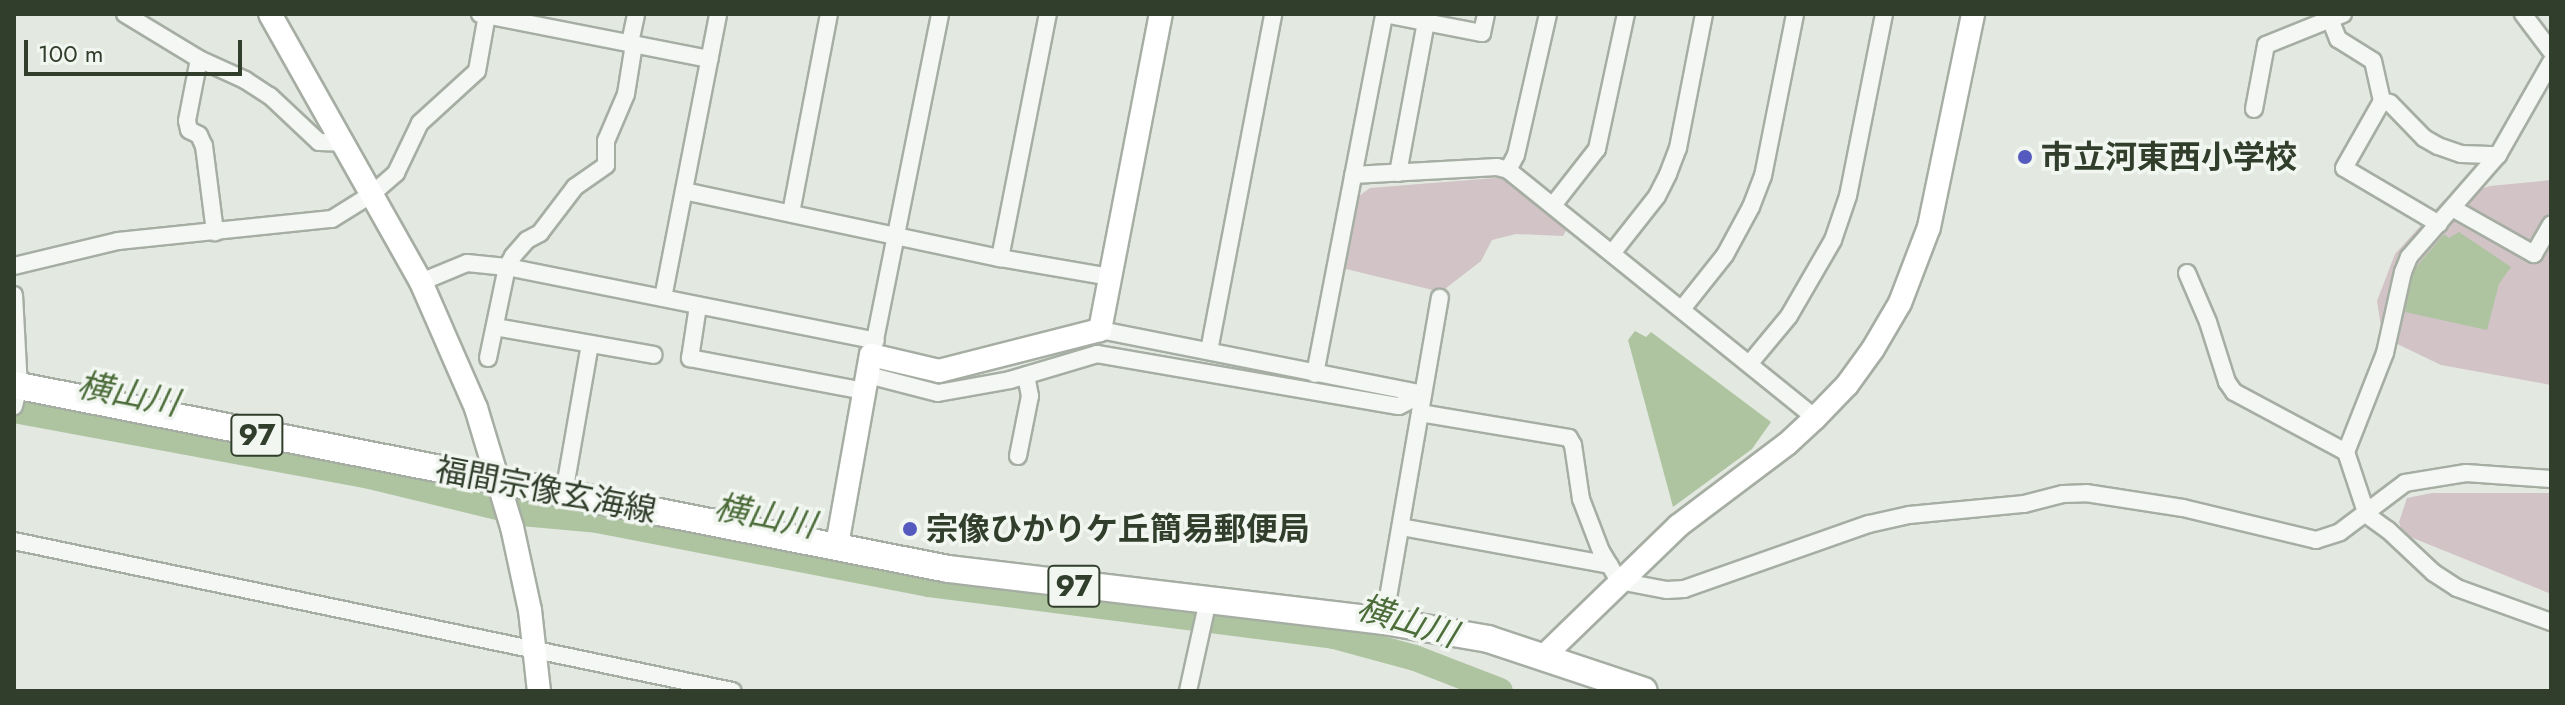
<!DOCTYPE html>
<meta charset="utf-8">
<style>
body{margin:0}
#map{position:relative;width:2565px;height:705px;overflow:hidden;background:#e3e8e1;font-family:Jost,"Noto Sans JP",sans-serif}
div>[style]{position:absolute}
[style*='--x']{left:calc(var(--x)*1px);top:calc(var(--y)*1px);width:calc(var(--w)*1px);rotate:calc(var(--a)*1deg)}
.green>*{inset:0;background:#d1c3c6}
.water>*{inset:0;background:#aec4a1}
.river>*{height:26px;margin:-13px;padding:0 13px;transform-origin:13px;border-radius:13px;background:#aec4a1}
.roads{filter:drop-shadow(2px 0 #a6aea3) drop-shadow(-2px 0 #a6aea3) drop-shadow(0 2px #a6aea3) drop-shadow(0 -2px #a6aea3)}
.street>*{height:16px;margin:-8px;padding:0 8px;transform-origin:8px;border-radius:8px;background:#f4f7f4}
.secondary>*{height:22px;margin:-11px;padding:0 11px;transform-origin:11px;border-radius:11px;background:#fff}
.primary>*{height:26px;margin:-13px;padding:0 13px;transform-origin:13px;border-radius:13px;background:#fff}
.dots>*{width:22px;height:22px;translate:-50% -50%;box-sizing:border-box;border:4px solid #f2f6f1;border-radius:50%}
span{translate:-50% -50%;white-space:nowrap;text-align:center;line-height:1.15;-webkit-text-stroke:7px #f2f6f1;paint-order:stroke}
.shield-label span{padding:2px 6px;background:#f2f6f1;border:2px solid;border-radius:6px;-webkit-text-stroke-width:0}
.shield-label{font-size:30px;color:#303e2b;font-weight:700}
.poi-label{font-size:32px;color:#303e2b;font-weight:700}
.left{translate:0 -50%;text-align:left}
.street-label{font-size:32px;color:#303e2b}
.water-label{font-size:34px;color:#4c6d3a;font-style:italic}
.frame{position:absolute;inset:0;border:16px solid #303e2b;pointer-events:none}
.scale{position:absolute;left:24px;top:40px;width:218px;height:36px;box-sizing:border-box;border:4px solid #303e2b;border-top:0;padding-left:10px;font-size:24px;line-height:28px;white-space:nowrap;color:#303e2b;-webkit-text-stroke:6px #f2f6f1;paint-order:stroke}
</style>
<div id="map">
<div class="green">
<div style="clip-path:polygon(1507px 177px,1569px 225px,1563px 236px,1516px 234px,1492px 240px,1481px 261px,1441px 292px,1342px 268px,1355px 199px,1370px 188px)"></div>
<div style="clip-path:polygon(2551px 180px,2551px 385px,2441px 365px,2389px 340px,2381px 327px,2377px 301px,2395px 254px,2444px 200px,2490px 186px)"></div>
<div style="clip-path:polygon(2432px 493px,2551px 493px,2551px 594px,2403px 534px,2399px 522px,2407px 498px)"></div>
</div>
<div class="water">
<div style="clip-path:polygon(2459px 232px,2511px 267px,2499px 284px,2487px 330px,2405px 312px,2413px 271px,2444px 234px,2449px 238px)"></div>
<div style="clip-path:polygon(1635px 331px,1646px 337px,1651px 332px,1771px 422px,1752px 449px,1673px 507px,1628px 340px)"></div>
</div>
<div class="river">
<div style="--x:14;--y:410;--w:358;--a:10.5"></div>
<div style="--x:366;--y:475;--w:161;--a:13.7"></div>
<div style="--x:522;--y:513;--w:75;--a:5.3"></div>
<div style="--x:597;--y:520;--w:338;--a:10.9"></div>
<div style="--x:929;--y:584;--w:408;--a:7.3"></div>
<div style="--x:1334;--y:636;--w:84;--a:15.2"></div>
<div style="--x:1415;--y:658;--w:91;--a:21.2"></div>
</div>
<div class="roads">
<div class="street">
<div style="--x:125;--y:14;--w:87;--a:31.3"></div>
<div style="--x:199;--y:59;--w:51;--a:24.5"></div>
<div style="--x:245;--y:80;--w:30;--a:33"></div>
<div style="--x:270;--y:96;--w:67;--a:43.2"></div>
<div style="--x:319;--y:142;--w:24;--a:2"></div>
<div style="--x:480;--y:14;--w:234;--a:11.1"></div>
<div style="--x:1384;--y:14;--w:100;--a:11"></div>
<div style="--x:1482;--y:33;--w:19;--a:-78"></div>
<div style="--x:2523;--y:14;--w:46;--a:52.9"></div>
<div style="--x:2330;--y:19;--w:22;--a:68"></div>
<div style="--x:2338;--y:39;--w:41;--a:32.2"></div>
<div style="--x:2373;--y:61;--w:41;--a:77.3"></div>
<div style="--x:630;--y:43;--w:30;--a:-78"></div>
<div style="--x:199;--y:59;--w:63;--a:101"></div>
<div style="--x:187;--y:121;--w:9;--a:77"></div>
<div style="--x:189;--y:130;--w:11;--a:27"></div>
<div style="--x:199;--y:135;--w:12;--a:66"></div>
<div style="--x:204;--y:146;--w:87;--a:82.7"></div>
<div style="--x:2254;--y:109;--w:65;--a:-79.4"></div>
<div style="--x:2266;--y:45;--w:83;--a:-21.9"></div>
<div style="--x:1508;--y:170;--w:17;--a:-62"></div>
<div style="--x:1516;--y:155;--w:145;--a:-77.2"></div>
<div style="--x:1398;--y:173;--w:154;--a:-79.5"></div>
<div style="--x:1353;--y:175;--w:144;--a:-3.2"></div>
<div style="--x:1497;--y:167;--w:11;--a:15"></div>
<div style="--x:1508;--y:170;--w:395;--a:38.9"></div>
<div style="--x:684;--y:191;--w:323;--a:12"></div>
<div style="--x:1000;--y:258;--w:112;--a:9.8"></div>
<div style="--x:1554;--y:204;--w:70;--a:-52"></div>
<div style="--x:1597;--y:149;--w:138;--a:-77.9"></div>
<div style="--x:2454;--y:209;--w:92;--a:29.4"></div>
<div style="--x:2534;--y:254;--w:34;--a:-60"></div>
<div style="--x:791;--y:213;--w:203;--a:-79.2"></div>
<div style="--x:2439;--y:224;--w:110;--a:-149.5"></div>
<div style="--x:2344;--y:168;--w:77;--a:-60.4"></div>
<div style="--x:2382;--y:101;--w:8;--a:14"></div>
<div style="--x:2390;--y:103;--w:49;--a:45.8"></div>
<div style="--x:2424;--y:138;--w:16;--a:30"></div>
<div style="--x:2438;--y:146;--w:24;--a:19"></div>
<div style="--x:2461;--y:154;--w:37;--a:2"></div>
<div style="--x:1613;--y:252;--w:71;--a:-51.8"></div>
<div style="--x:1657;--y:196;--w:25;--a:-63"></div>
<div style="--x:1668;--y:174;--w:28;--a:-69"></div>
<div style="--x:1678;--y:148;--w:136;--a:-79"></div>
<div style="--x:1000;--y:258;--w:249;--a:-78.9"></div>
<div style="--x:14;--y:266;--w:107;--a:-13.5"></div>
<div style="--x:118;--y:241;--w:215;--a:-5.9"></div>
<div style="--x:332;--y:219;--w:47;--a:-32"></div>
<div style="--x:372;--y:194;--w:32;--a:-41"></div>
<div style="--x:396;--y:173;--w:55;--a:-64.4"></div>
<div style="--x:420;--y:123;--w:77;--a:-42.4"></div>
<div style="--x:477;--y:71;--w:57;--a:-79.9"></div>
<div style="--x:2187;--y:273;--w:53;--a:66.8"></div>
<div style="--x:2208;--y:322;--w:63;--a:72.4"></div>
<div style="--x:2227;--y:382;--w:12;--a:55"></div>
<div style="--x:2234;--y:392;--w:127;--a:28.2"></div>
<div style="--x:2346;--y:452;--w:66;--a:71.6"></div>
<div style="--x:2367;--y:515;--w:26;--a:36"></div>
<div style="--x:2388;--y:530;--w:63;--a:43.1"></div>
<div style="--x:2434;--y:573;--w:27;--a:33"></div>
<div style="--x:2457;--y:588;--w:100;--a:19.9"></div>
<div style="--x:421;--y:282;--w:50;--a:-22.4"></div>
<div style="--x:467;--y:263;--w:40;--a:5.7"></div>
<div style="--x:507;--y:267;--w:376;--a:11.3"></div>
<div style="--x:14;--y:295;--w:91;--a:86.9"></div>
<div style="--x:19;--y:386;--w:21;--a:104"></div>
<div style="--x:663;--y:298;--w:289;--a:-79"></div>
<div style="--x:698;--y:306;--w:53;--a:98.7"></div>
<div style="--x:690;--y:358;--w:178;--a:10.7"></div>
<div style="--x:1682;--y:309;--w:69;--a:-51.5"></div>
<div style="--x:1725;--y:255;--w:55;--a:-61.6"></div>
<div style="--x:1751;--y:207;--w:33;--a:-69"></div>
<div style="--x:1763;--y:176;--w:165;--a:-78.8"></div>
<div style="--x:495;--y:327;--w:161;--a:10"></div>
<div style="--x:1100;--y:330;--w:329;--a:11.2"></div>
<div style="--x:873;--y:350;--w:343;--a:-78.7"></div>
<div style="--x:1209;--y:351;--w:343;--a:-79.2"></div>
<div style="--x:488;--y:358;--w:93;--a:-78.2"></div>
<div style="--x:507;--y:267;--w:13;--a:-61"></div>
<div style="--x:513;--y:256;--w:21;--a:-49"></div>
<div style="--x:527;--y:240;--w:15;--a:-28"></div>
<div style="--x:540;--y:233;--w:58;--a:-52.7"></div>
<div style="--x:575;--y:187;--w:38;--a:-35"></div>
<div style="--x:606;--y:165;--w:24;--a:-90"></div>
<div style="--x:606;--y:141;--w:51;--a:-66.9"></div>
<div style="--x:626;--y:94;--w:51;--a:-80.9"></div>
<div style="--x:1750;--y:363;--w:61;--a:-50.3"></div>
<div style="--x:1789;--y:316;--w:88;--a:-59.9"></div>
<div style="--x:1833;--y:240;--w:46;--a:-71.2"></div>
<div style="--x:1848;--y:196;--w:186;--a:-78.8"></div>
<div style="--x:1315;--y:374;--w:367;--a:-79.1"></div>
<div style="--x:868;--y:375;--w:72;--a:14.4"></div>
<div style="--x:938;--y:393;--w:73;--a:-10.2"></div>
<div style="--x:1010;--y:380;--w:91;--a:-16.6"></div>
<div style="--x:1097;--y:354;--w:306;--a:9.8"></div>
<div style="--x:1399;--y:406;--w:27;--a:-27"></div>
<div style="--x:1420;--y:413;--w:151;--a:9.5"></div>
<div style="--x:1569;--y:438;--w:8;--a:60"></div>
<div style="--x:1573;--y:445;--w:55;--a:81.6"></div>
<div style="--x:1581;--y:499;--w:56;--a:69"></div>
<div style="--x:1601;--y:551;--w:35;--a:59"></div>
<div style="--x:1619;--y:581;--w:49;--a:10.6"></div>
<div style="--x:1667;--y:590;--w:17;--a:-3"></div>
<div style="--x:1684;--y:589;--w:196;--a:-19.4"></div>
<div style="--x:1869;--y:524;--w:41;--a:-12.7"></div>
<div style="--x:1909;--y:515;--w:116;--a:-5.5"></div>
<div style="--x:2024;--y:504;--w:40;--a:-14.4"></div>
<div style="--x:2063;--y:494;--w:23;--a:-2"></div>
<div style="--x:2086;--y:493;--w:98;--a:8.8"></div>
<div style="--x:2183;--y:508;--w:137;--a:13.5"></div>
<div style="--x:2316;--y:540;--w:25;--a:-18"></div>
<div style="--x:2340;--y:532;--w:81;--a:-37"></div>
<div style="--x:2405;--y:483;--w:62;--a:-9.3"></div>
<div style="--x:2466;--y:473;--w:85;--a:4"></div>
<div style="--x:2346;--y:452;--w:106;--a:-68.5"></div>
<div style="--x:2385;--y:353;--w:83;--a:-77.5"></div>
<div style="--x:2403;--y:272;--w:16;--a:-68"></div>
<div style="--x:2409;--y:257;--w:135;--a:-48.9"></div>
<div style="--x:2498;--y:155;--w:107;--a:-60.3"></div>
<div style="--x:1018;--y:456;--w:61;--a:-78.7"></div>
<div style="--x:1030;--y:396;--w:21;--a:-101"></div>
<div style="--x:564;--y:493;--w:151;--a:-80.1"></div>
<div style="--x:1401;--y:527;--w:212;--a:10.3"></div>
<div style="--x:14;--y:541;--w:734;--a:11.8"></div>
<div style="--x:1384;--y:621;--w:328;--a:-80.2"></div>
<div style="--x:1188;--y:691;--w:93;--a:-77.6"></div>
</div>
<div class="secondary">
<div style="--x:270;--y:14;--w:308;--a:60.6"></div>
<div style="--x:421;--y:282;--w:137;--a:66.4"></div>
<div style="--x:476;--y:408;--w:124;--a:73.2"></div>
<div style="--x:512;--y:527;--w:85;--a:77.8"></div>
<div style="--x:530;--y:610;--w:81;--a:83.7"></div>
<div style="--x:837;--y:545;--w:193;--a:-79.9"></div>
<div style="--x:871;--y:355;--w:70;--a:13.2"></div>
<div style="--x:939;--y:371;--w:166;--a:-14.3"></div>
<div style="--x:1100;--y:330;--w:322;--a:-79.1"></div>
<div style="--x:1543;--y:657;--w:188;--a:-44.1"></div>
<div style="--x:1678;--y:526;--w:136;--a:-37"></div>
<div style="--x:1787;--y:444;--w:38;--a:-43"></div>
<div style="--x:1815;--y:418;--w:46;--a:-45.9"></div>
<div style="--x:1847;--y:385;--w:44;--a:-54.2"></div>
<div style="--x:1873;--y:349;--w:53;--a:-59.6"></div>
<div style="--x:1900;--y:303;--w:81;--a:-69.1"></div>
<div style="--x:1929;--y:227;--w:217;--a:-78.3"></div>
</div>
<div class="primary">
<div style="--x:14;--y:385;--w:952;--a:11.14"></div>
<div style="--x:948;--y:569;--w:439;--a:6.8"></div>
<div style="--x:1384;--y:621;--w:106;--a:9.8"></div>
<div style="--x:1488;--y:639;--w:164;--a:18.4"></div>
</div>
</div>
<div class="dots">
<div style="left:2025px;top:157px;background:#555bbe"></div>
<div style="left:910px;top:529px;background:#555bbe"></div>
</div>
<div class="shield-label">
<span style="left:257px;top:435px">97</span>
<span style="left:1074px;top:586px">97</span>
</div>
<div class="poi-label">
<span class="left" style="left:2041px;top:157px">市立河東西小学校</span>
<span class="left" style="left:926px;top:529px">宗像ひかりケ丘簡易郵便局</span>
</div>
<div class="street-label">
<span style="left:546px;top:490px;rotate:11deg">福間宗像玄海線</span>
</div>
<div class="water-label">
<span style="left:128px;top:394px;rotate:11deg">横山川</span>
<span style="left:765px;top:516px;rotate:11deg">横山川</span>
<span style="left:1407px;top:621px;rotate:17deg">横山川</span>
</div>
<div class="frame"></div>
<div class="scale">100 m</div>
</div>
